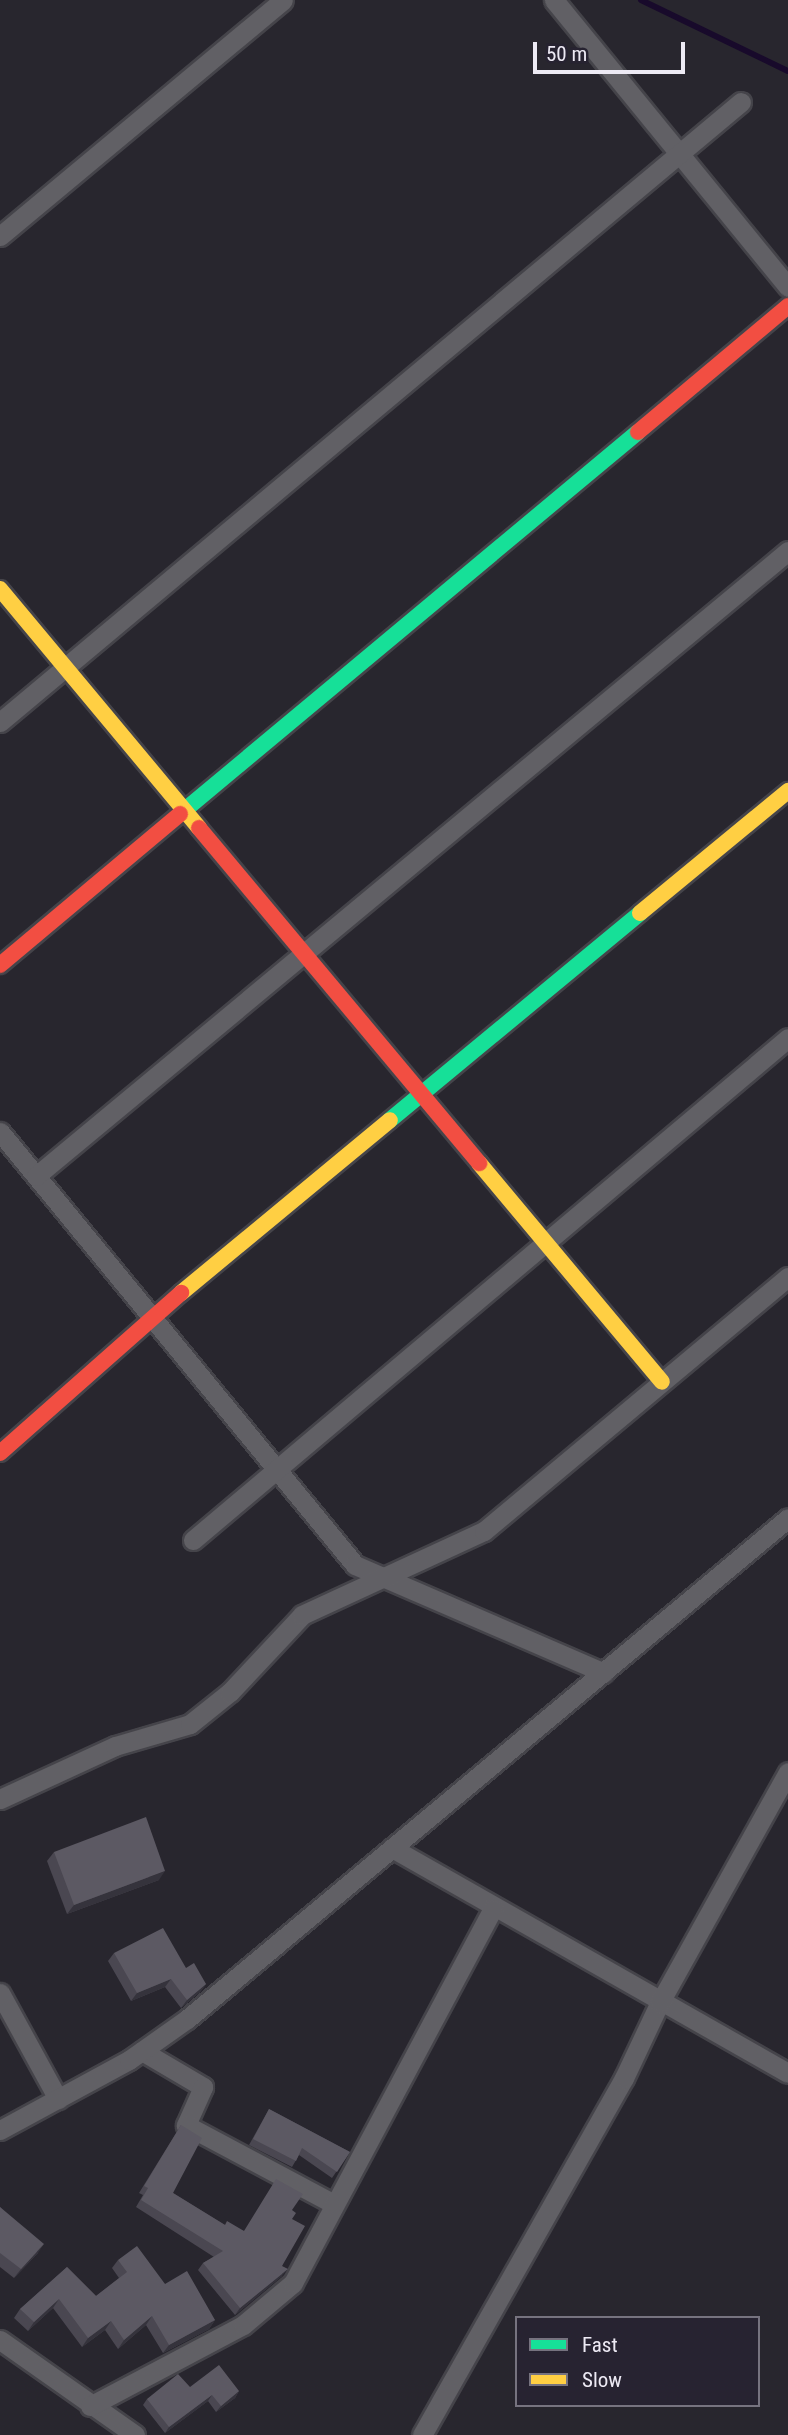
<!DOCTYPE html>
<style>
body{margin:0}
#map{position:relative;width:788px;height:2435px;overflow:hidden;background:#28262e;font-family:"Roboto Condensed",sans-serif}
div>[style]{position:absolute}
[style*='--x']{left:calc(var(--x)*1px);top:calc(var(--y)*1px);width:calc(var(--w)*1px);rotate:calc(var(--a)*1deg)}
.stream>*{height:6px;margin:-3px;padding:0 3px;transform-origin:3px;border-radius:3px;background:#180a2b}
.roads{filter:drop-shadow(2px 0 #45444a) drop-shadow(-2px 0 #45444a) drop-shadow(0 2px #45444a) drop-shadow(0 -2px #45444a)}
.street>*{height:19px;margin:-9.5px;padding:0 9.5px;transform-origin:9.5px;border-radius:9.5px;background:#616065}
.fast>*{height:16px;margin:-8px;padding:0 8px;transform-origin:8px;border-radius:8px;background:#16e098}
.slow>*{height:16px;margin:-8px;padding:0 8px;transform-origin:8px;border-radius:8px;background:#ffcf43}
.jam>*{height:16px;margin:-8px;padding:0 8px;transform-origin:8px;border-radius:8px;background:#f24e42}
.wall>*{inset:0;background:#4a4751}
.shaded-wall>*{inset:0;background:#35333c}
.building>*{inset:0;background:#5c5963}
span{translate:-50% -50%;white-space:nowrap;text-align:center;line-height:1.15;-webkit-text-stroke:6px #272331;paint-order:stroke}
.legend{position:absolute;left:515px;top:2316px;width:245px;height:91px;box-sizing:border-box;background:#272331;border:2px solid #76737f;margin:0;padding:9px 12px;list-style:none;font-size:21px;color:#edeaf4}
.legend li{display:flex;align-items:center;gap:14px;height:35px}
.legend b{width:35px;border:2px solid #76737f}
.scale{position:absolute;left:533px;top:42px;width:152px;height:32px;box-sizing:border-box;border:4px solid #edeaf4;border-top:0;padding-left:9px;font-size:21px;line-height:24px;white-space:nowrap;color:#edeaf4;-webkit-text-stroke:5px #272331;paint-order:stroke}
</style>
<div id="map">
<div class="stream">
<div style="--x:641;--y:0;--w:163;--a:25.8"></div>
</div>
<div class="roads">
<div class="street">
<div style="--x:554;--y:0;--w:370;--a:50.8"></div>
<div style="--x:0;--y:236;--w:368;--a:-39.8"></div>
<div style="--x:0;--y:722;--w:966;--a:-39.92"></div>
<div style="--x:0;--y:1132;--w:560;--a:50.65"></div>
<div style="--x:355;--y:1565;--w:271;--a:23.4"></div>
<div style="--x:36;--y:1176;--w:978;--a:-39.73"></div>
<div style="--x:193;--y:1540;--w:778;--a:-40.15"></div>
<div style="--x:0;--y:1799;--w:127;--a:-24.7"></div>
<div style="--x:115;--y:1746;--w:78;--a:-16.3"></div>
<div style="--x:190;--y:1724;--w:51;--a:-38.7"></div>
<div style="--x:230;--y:1692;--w:105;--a:-46.9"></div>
<div style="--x:302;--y:1615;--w:200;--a:-24.8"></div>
<div style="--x:484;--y:1531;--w:396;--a:-39.9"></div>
<div style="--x:392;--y:1848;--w:455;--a:29.6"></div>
<div style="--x:0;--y:1993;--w:121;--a:61.3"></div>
<div style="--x:142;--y:2051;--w:71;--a:30.5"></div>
<div style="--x:203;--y:2087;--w:42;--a:114.1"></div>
<div style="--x:186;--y:2125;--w:166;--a:28.1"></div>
<div style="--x:0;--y:2130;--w:147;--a:-28.5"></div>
<div style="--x:129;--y:2060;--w:71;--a:-35.3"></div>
<div style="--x:187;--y:2019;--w:782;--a:-39.81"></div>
<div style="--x:0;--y:2340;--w:165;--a:35.1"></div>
<div style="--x:90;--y:2406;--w:173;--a:-27.9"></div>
<div style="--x:243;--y:2325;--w:65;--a:-40"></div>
<div style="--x:293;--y:2283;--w:424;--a:-61.9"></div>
<div style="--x:422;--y:2435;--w:410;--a:-60.5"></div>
<div style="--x:624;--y:2078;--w:84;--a:-64.7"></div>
<div style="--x:660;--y:2002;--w:263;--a:-60.9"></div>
</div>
<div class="fast">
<div style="--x:180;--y:814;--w:596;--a:-39.83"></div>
<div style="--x:390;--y:1120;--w:325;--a:-39.6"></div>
</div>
<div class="slow">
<div style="--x:0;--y:589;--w:311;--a:50.2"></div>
<div style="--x:640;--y:913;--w:192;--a:-39.5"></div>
<div style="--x:479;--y:1163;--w:285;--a:50.1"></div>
<div style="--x:181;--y:1293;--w:271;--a:-39.6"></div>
</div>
<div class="jam">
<div style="--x:638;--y:432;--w:196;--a:-40"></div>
<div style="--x:199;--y:828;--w:437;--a:50.1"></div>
<div style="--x:0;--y:965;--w:235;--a:-40"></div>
<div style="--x:0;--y:1453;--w:242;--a:-41.5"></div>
</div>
</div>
<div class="wall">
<div style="clip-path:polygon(54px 1852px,159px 1880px,67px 1914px,47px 1861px)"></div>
<div style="clip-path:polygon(114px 1953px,186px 1968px,206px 1984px,200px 1992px,181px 2008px,165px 1987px,131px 2001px,108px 1961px)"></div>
<div style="clip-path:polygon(269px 2109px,350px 2152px,332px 2178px,299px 2155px,292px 2167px,249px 2145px)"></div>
<div style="clip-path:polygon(181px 2125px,173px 2193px,225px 2225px,244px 2231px,292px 2210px,292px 2219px,282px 2266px,282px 2276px,235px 2315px,198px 2270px,203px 2263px,214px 2257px,136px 2207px,143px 2195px,139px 2193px)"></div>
<div style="clip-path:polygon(0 2207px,38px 2253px,14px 2278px,0 2267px)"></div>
<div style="clip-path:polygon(118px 2260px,165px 2284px,215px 2320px,209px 2329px,163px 2353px,146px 2325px,118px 2349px,105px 2330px,82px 2347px,53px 2308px,28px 2331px,14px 2318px,20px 2309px,67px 2267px,96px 2296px,119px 2278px,112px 2268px)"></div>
<div style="clip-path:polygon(190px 2387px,239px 2391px,235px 2398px,216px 2412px,208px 2401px,165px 2433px,143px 2405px,147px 2399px)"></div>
</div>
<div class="shaded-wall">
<div style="clip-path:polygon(165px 1871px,159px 1880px,67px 1914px,74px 1905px)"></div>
<div style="clip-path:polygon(171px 1979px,165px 1987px,131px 2001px,137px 1993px)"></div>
<div style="clip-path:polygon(206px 1984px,200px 1992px,181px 2008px,187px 2000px)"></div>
<div style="clip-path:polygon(44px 2244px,38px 2253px,14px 2278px,21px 2269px)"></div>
<div style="clip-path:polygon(288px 2269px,282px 2276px,235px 2315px,240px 2308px)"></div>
<div style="clip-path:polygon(59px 2299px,53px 2308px,28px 2331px,34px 2322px)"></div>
<div style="clip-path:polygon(152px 2316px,146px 2325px,118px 2349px,124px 2340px)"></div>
<div style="clip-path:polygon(215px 2320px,209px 2329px,163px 2353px,169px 2345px)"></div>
<div style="clip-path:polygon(111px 2321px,105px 2330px,82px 2347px,88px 2338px)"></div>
<div style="clip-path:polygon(239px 2391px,235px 2398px,216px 2412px,221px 2406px)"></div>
<div style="clip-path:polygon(212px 2395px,208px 2401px,165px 2433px,169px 2427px)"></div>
</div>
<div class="building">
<div style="clip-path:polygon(146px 1817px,165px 1871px,74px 1905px,54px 1852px)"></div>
<div style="clip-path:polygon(163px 1928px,186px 1968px,194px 1963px,206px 1984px,187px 2000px,171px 1979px,137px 1993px,114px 1953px)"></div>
<div style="clip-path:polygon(269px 2109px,350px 2152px,337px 2172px,302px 2148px,296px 2161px,253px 2139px)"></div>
<div style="clip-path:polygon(181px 2125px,202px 2138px,173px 2193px,225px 2225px,227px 2221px,244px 2231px,276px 2179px,303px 2194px,292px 2210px,296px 2213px,292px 2219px,305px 2226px,282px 2266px,288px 2269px,240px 2308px,203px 2263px,223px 2251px,141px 2200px,148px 2188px,144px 2186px)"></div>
<div style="clip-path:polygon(0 2207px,44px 2244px,21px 2269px,0 2253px)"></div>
<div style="clip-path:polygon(137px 2246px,165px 2284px,187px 2271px,215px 2320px,169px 2345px,152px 2316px,124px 2340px,111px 2321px,88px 2338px,59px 2299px,34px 2322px,20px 2309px,67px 2267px,96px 2296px,127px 2272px,118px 2260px)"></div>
<div style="clip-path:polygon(219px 2365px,239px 2391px,221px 2406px,212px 2395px,169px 2427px,147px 2399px,178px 2374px,190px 2387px)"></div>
</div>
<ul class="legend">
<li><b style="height:9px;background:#16e098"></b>Fast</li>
<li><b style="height:9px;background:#ffcf43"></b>Slow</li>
</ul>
<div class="scale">50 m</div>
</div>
